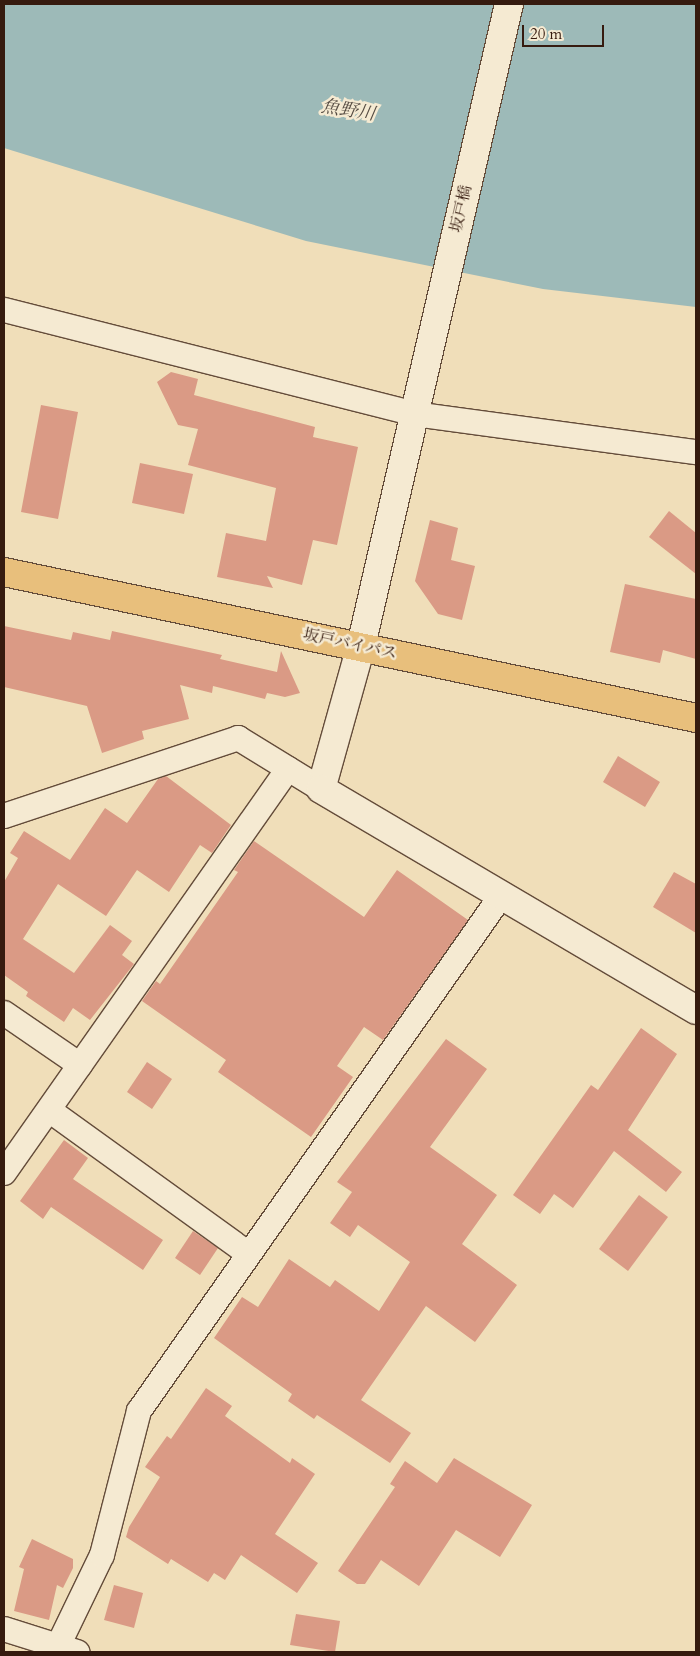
<!DOCTYPE html>
<meta charset="utf-8">
<style>
body{margin:0}
#map{position:relative;width:700px;height:1656px;overflow:hidden;background:#f0deb9;font-family:Cardo,"Noto Serif JP",serif}
div>[style]{position:absolute}
[style*='--x']{left:calc(var(--x)*1px);top:calc(var(--y)*1px);width:calc(var(--w)*1px);rotate:calc(var(--a)*1deg)}
.water>*{inset:0;background:#9dbab8}
.building>*{inset:0;background:#da9a85}
.roads{filter:drop-shadow(1px 0 #644c3a) drop-shadow(-1px 0 #644c3a) drop-shadow(0 1px #644c3a) drop-shadow(0 -1px #644c3a)}
.street>*{height:24px;margin:-12px;padding:0 12px;transform-origin:12px;border-radius:12px;background:#f5ead2}
.secondary>*{height:28px;margin:-14px;padding:0 14px;transform-origin:14px;border-radius:14px;background:#f5ead2}
.highway>*{height:28px;margin:-14px;padding:0 14px;transform-origin:14px;border-radius:14px;background:#e8bf7c}
span{translate:-50% -50%;white-space:nowrap;text-align:center;line-height:1.15;-webkit-text-stroke:5px #f5ead2;paint-order:stroke}
.street-label{font-size:16px;color:#361b0f}
.water-label{font-size:18px;color:#554b42;font-style:italic}
.frame{position:absolute;inset:0;border:5px solid #361b0f;pointer-events:none}
.scale{position:absolute;left:522px;top:25px;width:82px;height:22px;box-sizing:border-box;border:2px solid #361b0f;border-top:0;padding-left:6px;font-size:15px;line-height:18px;white-space:nowrap;color:#361b0f;-webkit-text-stroke:4px #f5ead2;paint-order:stroke}
</style>
<div id="map">
<div class="water">
<div style="clip-path:polygon(4px 4px,696px 4px,696px 307px,543px 289px,306px 241px,4px 148px)"></div>
</div>
<div class="building">
<div style="clip-path:polygon(171px 372px,198px 379px,194px 395px,315px 427px,313px 437px,358px 447px,337px 545px,313px 540px,302px 585px,267px 576px,273px 588px,217px 577px,226px 533px,266px 541px,276px 488px,188px 465px,198px 429px,178px 425px,157px 382px)"></div>
<div style="clip-path:polygon(41px 405px,78px 412px,58px 519px,21px 512px)"></div>
<div style="clip-path:polygon(140px 463px,193px 474px,184px 514px,132px 503px)"></div>
<div style="clip-path:polygon(669px 511px,696px 533px,696px 574px,649px 537px)"></div>
<div style="clip-path:polygon(430px 520px,458px 528px,451px 560px,475px 566px,462px 620px,438px 614px,415px 581px)"></div>
<div style="clip-path:polygon(625px 584px,696px 599px,696px 659px,663px 650px,660px 663px,610px 652px)"></div>
<div style="clip-path:polygon(4px 626px,71px 640px,73px 632px,110px 640px,112px 631px,222px 655px,220px 659px,277px 672px,281px 651px,300px 693px,285px 697px,267px 693px,265px 699px,213px 686px,212px 693px,180px 685px,189px 719px,142px 731px,144px 739px,102px 753px,87px 706px,4px 687px)"></div>
<div style="clip-path:polygon(618px 756px,660px 782px,645px 807px,603px 782px)"></div>
<div style="clip-path:polygon(166px 776px,231px 825px,212px 853px,200px 845px,169px 892px,137px 870px,106px 916px,58px 884px,23px 939px,74px 973px,110px 925px,132px 941px,122px 955px,134px 964px,90px 1020px,73px 1008px,64px 1022px,26px 996px,28px 992px,4px 975px,4px 882px,18px 858px,10px 853px,24px 831px,70px 860px,105px 808px,127px 823px,158px 779px)"></div>
<div style="clip-path:polygon(254px 841px,364px 917px,397px 870px,468px 920px,383px 1040px,364px 1027px,337px 1066px,353px 1077px,311px 1137px,218px 1072px,226px 1060px,142px 1001px,156px 981px,160px 984px,238px 872px,234px 870px)"></div>
<div style="clip-path:polygon(674px 872px,696px 884px,696px 933px,653px 907px)"></div>
<div style="clip-path:polygon(641px 1028px,677px 1054px,628px 1130px,682px 1172px,666px 1192px,614px 1151px,573px 1208px,554px 1194px,540px 1214px,513px 1195px,591px 1085px,598px 1090px)"></div>
<div style="clip-path:polygon(446px 1039px,487px 1069px,430px 1147px,497px 1195px,462px 1244px,517px 1285px,475px 1342px,426px 1306px,361px 1400px,411px 1433px,390px 1463px,317px 1415px,314px 1419px,288px 1401px,292px 1394px,214px 1338px,242px 1297px,258px 1307px,289px 1259px,330px 1287px,335px 1280px,379px 1311px,410px 1262px,358px 1225px,350px 1237px,330px 1223px,352px 1192px,337px 1182px)"></div>
<div style="clip-path:polygon(147px 1062px,172px 1079px,152px 1109px,127px 1092px)"></div>
<div style="clip-path:polygon(64px 1140px,88px 1158px,73px 1179px,163px 1240px,143px 1270px,51px 1207px,43px 1219px,20px 1201px)"></div>
<div style="clip-path:polygon(639px 1195px,668px 1217px,628px 1271px,599px 1249px)"></div>
<div style="clip-path:polygon(193px 1231px,218px 1248px,200px 1275px,175px 1258px)"></div>
<div style="clip-path:polygon(206px 1388px,232px 1406px,225px 1416px,290px 1463px,292px 1458px,315px 1474px,275px 1534px,318px 1563px,297px 1593px,241px 1555px,225px 1580px,214px 1573px,208px 1582px,171px 1559px,168px 1564px,126px 1537px,129px 1527px,160px 1477px,145px 1467px,167px 1436px,171px 1439px)"></div>
<div style="clip-path:polygon(454px 1458px,532px 1505px,500px 1557px,456px 1530px,419px 1586px,381px 1560px,365px 1584px,357px 1584px,338px 1571px,395px 1487px,390px 1484px,405px 1461px,437px 1483px)"></div>
<div style="clip-path:polygon(32px 1539px,73px 1559px,73px 1568px,63px 1588px,57px 1585px,49px 1620px,14px 1611px,24px 1569px,19px 1567px)"></div>
<div style="clip-path:polygon(114px 1585px,143px 1593px,134px 1628px,104px 1620px)"></div>
<div style="clip-path:polygon(296px 1614px,340px 1621px,335px 1652px,290px 1645px)"></div>
</div>
<div class="roads">
<div class="street">
<div style="--x:4;--y:310;--w:423;--a:14.2"></div>
<div style="--x:414;--y:414;--w:285;--a:7.7"></div>
<div style="--x:4;--y:816;--w:247;--a:-18.4"></div>
<div style="--x:238;--y:738;--w:97;--a:31.6"></div>
<div style="--x:4;--y:1013;--w:92;--a:34.4"></div>
<div style="--x:49;--y:1110;--w:246;--a:35.8"></div>
<div style="--x:4;--y:1173;--w:494;--a:-54.9"></div>
<div style="--x:4;--y:1629;--w:77;--a:17.5"></div>
<div style="--x:58;--y:1646;--w:101;--a:-64.2"></div>
<div style="--x:102;--y:1555;--w:149;--a:-75.6"></div>
<div style="--x:139;--y:1411;--w:629;--a:-54.9"></div>
</div>
<div class="secondary">
<div style="--x:509;--y:4;--w:659;--a:102.98"></div>
<div style="--x:361;--y:646;--w:148;--a:105.6"></div>
<div style="--x:321;--y:789;--w:435;--a:30.5"></div>
</div>
<div class="highway">
<div style="--x:4;--y:572;--w:707;--a:11.91"></div>
</div>
</div>
<div class="street-label">
<span style="left:461px;top:209px;rotate:-77deg">坂戸橋</span>
<span style="left:350px;top:644px;rotate:12deg">坂戸バイパス</span>
</div>
<div class="water-label">
<span style="left:348px;top:111px;rotate:9deg">魚野川</span>
</div>
<div class="frame"></div>
<div class="scale">20 m</div>
</div>
